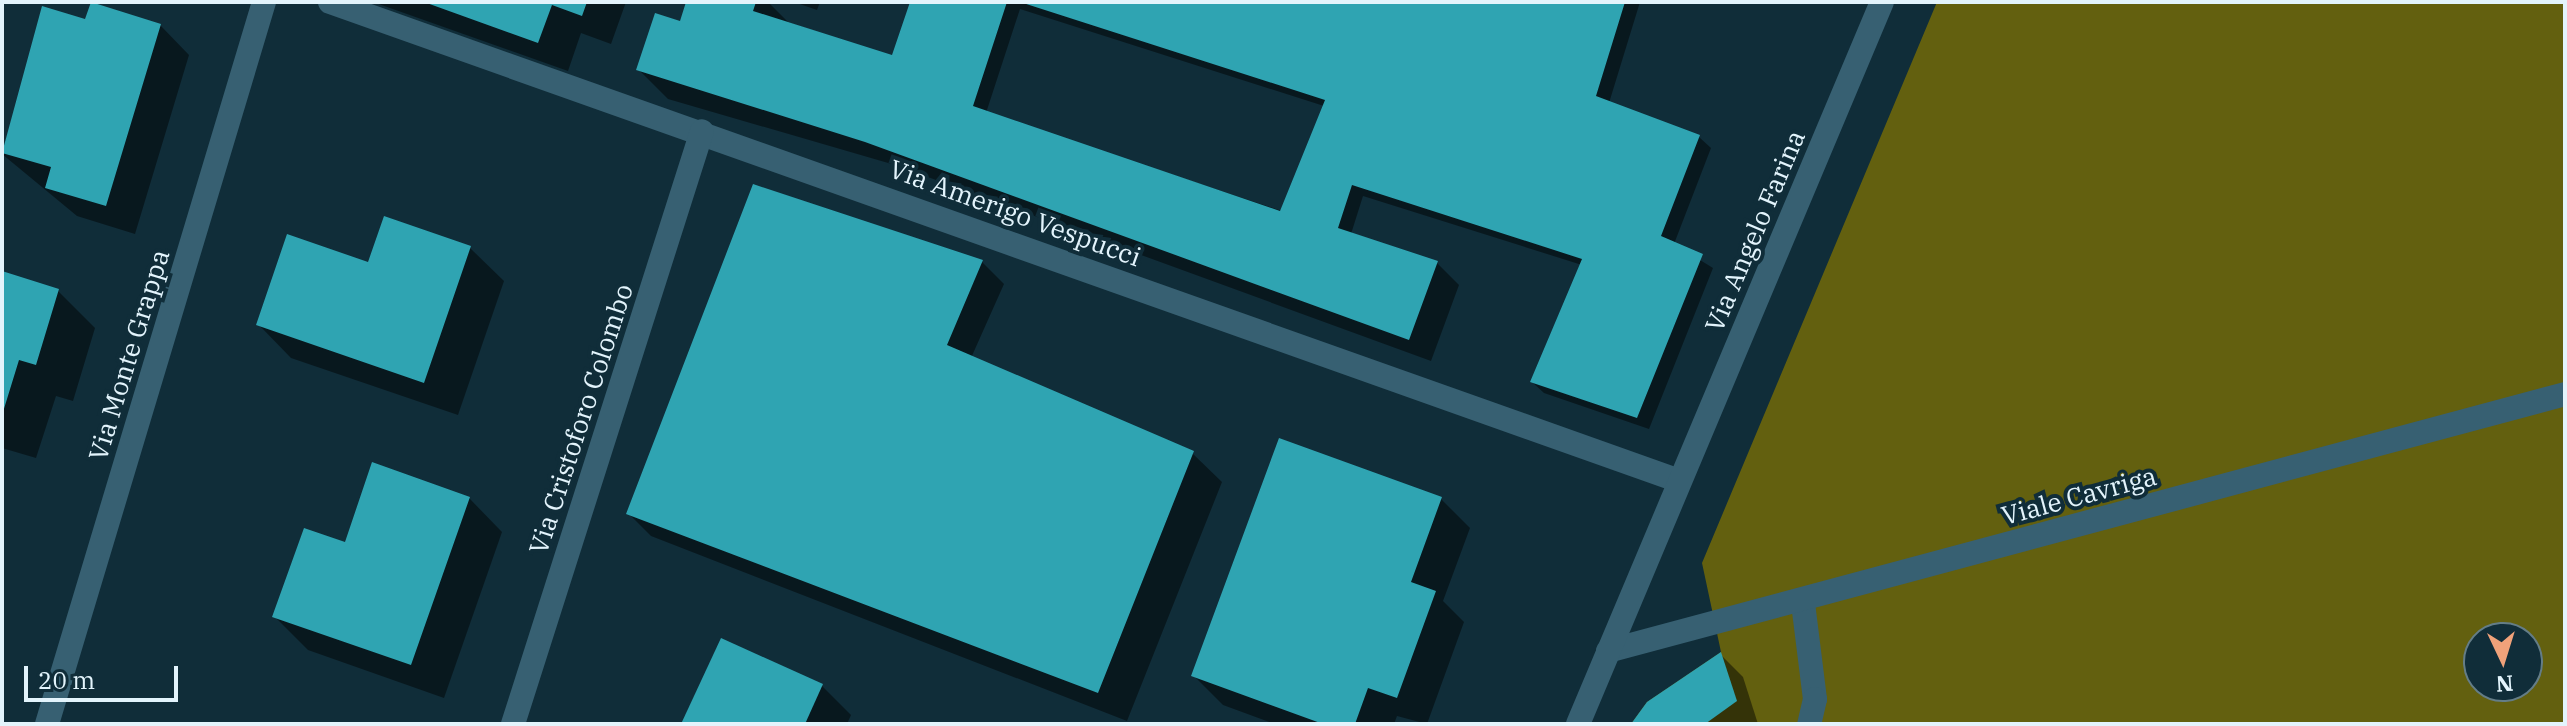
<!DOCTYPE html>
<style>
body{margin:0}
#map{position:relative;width:2567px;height:726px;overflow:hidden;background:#102d39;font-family:"IBM Plex Serif",serif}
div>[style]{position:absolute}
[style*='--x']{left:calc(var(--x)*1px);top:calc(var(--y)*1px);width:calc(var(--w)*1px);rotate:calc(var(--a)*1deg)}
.forest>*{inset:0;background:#63600f}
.shadow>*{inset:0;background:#0007}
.building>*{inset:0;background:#2fa4b2}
.service>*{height:24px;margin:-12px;padding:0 12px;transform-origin:12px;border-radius:12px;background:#376072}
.minor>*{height:24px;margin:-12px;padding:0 12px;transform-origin:12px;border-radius:12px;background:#376072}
.tertiary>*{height:24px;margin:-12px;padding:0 12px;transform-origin:12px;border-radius:12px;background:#376072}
span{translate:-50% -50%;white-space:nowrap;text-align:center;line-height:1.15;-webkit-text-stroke:8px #102d39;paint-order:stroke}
.street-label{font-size:26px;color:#e3f4fc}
.frame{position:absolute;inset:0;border:4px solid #e3f4fc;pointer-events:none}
.north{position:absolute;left:2463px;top:622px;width:80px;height:80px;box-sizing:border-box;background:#102d39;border:2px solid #647d87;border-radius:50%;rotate:176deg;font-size:22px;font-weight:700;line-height:32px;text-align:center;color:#e3f4fc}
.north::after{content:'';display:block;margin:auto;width:28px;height:36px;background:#f0a27a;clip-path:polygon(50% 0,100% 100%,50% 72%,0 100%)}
.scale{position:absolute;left:24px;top:666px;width:154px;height:36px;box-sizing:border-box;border:4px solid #e3f4fc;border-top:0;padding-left:10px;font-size:24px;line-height:28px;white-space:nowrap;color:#e3f4fc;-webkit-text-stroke:6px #102d39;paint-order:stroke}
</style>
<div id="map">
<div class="forest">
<div style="clip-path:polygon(evenodd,1937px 2px,2565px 2px,2565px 724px,1631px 724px,1647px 702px,1721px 652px,1702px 563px,1937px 2px,2479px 638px,2527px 638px,2527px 686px,2479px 686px,2479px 638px)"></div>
</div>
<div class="shadow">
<div style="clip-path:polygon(373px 2px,626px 2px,611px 44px,581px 33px,568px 71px)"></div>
<div style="clip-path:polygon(evenodd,688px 2px,768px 2px,788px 22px,893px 58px,912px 2px,1640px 2px,1609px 103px,1699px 137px,1711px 148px,1674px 244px,1713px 268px,1649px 429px,1544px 393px,1532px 382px,1582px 265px,1363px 196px,1351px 234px,1437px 263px,1459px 285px,1431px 361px,895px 165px,668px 99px,639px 70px,682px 23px,688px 2px,1020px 9px,1324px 106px,1282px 211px,986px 113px,1020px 9px)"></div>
<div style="clip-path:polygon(794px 2px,820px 2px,817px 10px)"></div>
<div style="clip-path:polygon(43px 9px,87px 22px,160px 25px,189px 55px,135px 234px,77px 216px,2px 154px)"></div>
<div style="clip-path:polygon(470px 248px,504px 281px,458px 415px,291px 358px,258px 324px,369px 264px)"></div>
<div style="clip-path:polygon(982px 262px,1004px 284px,971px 358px,1192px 453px,1222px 482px,1127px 721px,651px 536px,629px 514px)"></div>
<div style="clip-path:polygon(2px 273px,58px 291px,95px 328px,73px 401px,56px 396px,36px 458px,2px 448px)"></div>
<div style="clip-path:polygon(469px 498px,502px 532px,444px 698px,308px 650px,275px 617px,346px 544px)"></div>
<div style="clip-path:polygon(1441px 499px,1470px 528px,1443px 601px,1464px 622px,1427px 724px,1397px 716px,1394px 724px,1275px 724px,1223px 705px,1194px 676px)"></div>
<div style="clip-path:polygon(1721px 655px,1743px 677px,1758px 724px,1638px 724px)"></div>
<div style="clip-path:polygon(822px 686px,851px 715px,847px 724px,683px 724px)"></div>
</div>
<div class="building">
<div style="clip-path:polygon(91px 2px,161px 24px,106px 206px,45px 188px,51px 167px,2px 153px,42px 6px,85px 19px)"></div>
<div style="clip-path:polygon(424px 2px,587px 2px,582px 16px,552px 5px,538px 43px)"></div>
<div style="clip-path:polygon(686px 2px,756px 2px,753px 11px,892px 55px,910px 2px,1007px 2px,973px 106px,1280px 211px,1325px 100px,1020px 2px,1625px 2px,1596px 96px,1700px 135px,1661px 236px,1703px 254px,1637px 418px,1530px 382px,1582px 259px,1352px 185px,1338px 228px,1438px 261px,1409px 340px,865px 142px,636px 70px,655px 13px,680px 21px)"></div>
<div style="clip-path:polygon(753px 184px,983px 260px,947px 345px,1194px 451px,1098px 693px,626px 514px)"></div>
<div style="clip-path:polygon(384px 216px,471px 246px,424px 383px,256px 325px,287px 234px,368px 262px)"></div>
<div style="clip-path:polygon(2px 271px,59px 289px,36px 365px,19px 360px,3px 412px)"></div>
<div style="clip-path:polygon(1279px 438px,1442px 497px,1411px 582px,1436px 591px,1397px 698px,1368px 688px,1355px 724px,1323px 724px,1191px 676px)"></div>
<div style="clip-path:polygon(372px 462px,470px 497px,411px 665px,272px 617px,304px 528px,345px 542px)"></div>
<div style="clip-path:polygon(721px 638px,823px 684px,805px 724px,681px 724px)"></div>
<div style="clip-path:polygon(1721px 652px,1737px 701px,1705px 724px,1631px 724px,1647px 702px)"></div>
</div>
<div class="service">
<div style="--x:1803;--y:603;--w:97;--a:82.9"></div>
<div style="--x:1815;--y:699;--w:26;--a:103"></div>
<div style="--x:1608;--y:651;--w:991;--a:-15.03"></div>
</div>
<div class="minor">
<div style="--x:330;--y:2;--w:1432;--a:19.54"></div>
<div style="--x:47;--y:724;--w:754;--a:-73.27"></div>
<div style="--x:513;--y:724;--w:622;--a:-72.32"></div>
</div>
<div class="tertiary">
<div style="--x:1578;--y:724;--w:783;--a:-67.17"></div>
</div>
<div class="street-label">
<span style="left:1015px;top:213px;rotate:20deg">Via Amerigo Vespucci</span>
<span style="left:1755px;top:231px;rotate:-67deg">Via Angelo Farina</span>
<span style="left:129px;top:355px;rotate:-73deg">Via Monte Grappa</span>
<span style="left:581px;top:419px;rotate:-72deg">Via Cristoforo Colombo</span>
<span style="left:2079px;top:496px;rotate:-15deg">Viale Cavriga</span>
</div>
<div class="frame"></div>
<div class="north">N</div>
<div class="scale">20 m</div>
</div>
